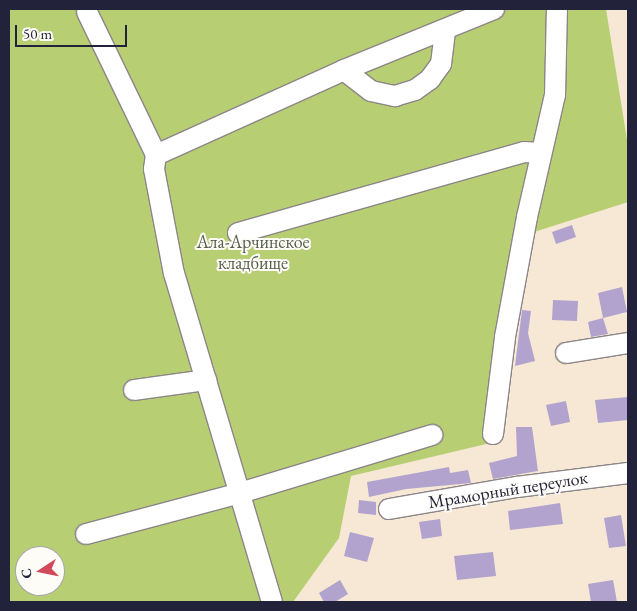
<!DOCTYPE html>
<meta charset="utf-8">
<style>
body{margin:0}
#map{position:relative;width:637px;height:611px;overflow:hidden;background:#f7e8d5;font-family:"EB Garamond",serif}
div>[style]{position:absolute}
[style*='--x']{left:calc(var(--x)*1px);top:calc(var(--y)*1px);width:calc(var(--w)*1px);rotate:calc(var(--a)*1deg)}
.green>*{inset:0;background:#b7ce72}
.building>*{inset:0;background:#b2a3ce}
.roads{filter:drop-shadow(1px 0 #8c8588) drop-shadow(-1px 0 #8c8588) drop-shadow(0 1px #8c8588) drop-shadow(0 -1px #8c8588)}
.minor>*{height:20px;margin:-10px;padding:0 10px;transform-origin:10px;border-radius:10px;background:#fff}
span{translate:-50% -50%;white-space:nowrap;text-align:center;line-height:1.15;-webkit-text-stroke:4px #fdfcf7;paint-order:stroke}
.park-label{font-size:18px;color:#565e4e}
.street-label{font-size:18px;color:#22223b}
.frame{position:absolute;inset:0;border:10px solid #22223b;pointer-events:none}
.north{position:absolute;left:15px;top:546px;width:50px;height:50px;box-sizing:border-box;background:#fdfcf7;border:1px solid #a5a5ac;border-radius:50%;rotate:259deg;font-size:14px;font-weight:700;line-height:20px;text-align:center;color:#22223b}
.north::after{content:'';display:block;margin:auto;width:18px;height:22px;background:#d1495b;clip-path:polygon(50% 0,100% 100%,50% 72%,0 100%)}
.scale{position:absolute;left:15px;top:25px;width:112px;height:22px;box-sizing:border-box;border:2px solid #22223b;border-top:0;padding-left:6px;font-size:15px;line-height:18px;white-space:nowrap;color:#22223b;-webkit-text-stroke:4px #fdfcf7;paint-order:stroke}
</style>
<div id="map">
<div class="green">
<div style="clip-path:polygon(evenodd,9px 9px,606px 9px,628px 146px,628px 202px,531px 233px,508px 341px,499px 441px,351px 476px,339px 538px,293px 602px,9px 602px,9px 9px,25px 556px,55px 556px,55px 586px,25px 586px,25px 556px)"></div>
</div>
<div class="building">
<div style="clip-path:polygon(572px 225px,576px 237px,556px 244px,552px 232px)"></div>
<div style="clip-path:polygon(622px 287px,627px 312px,603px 318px,598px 293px)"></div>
<div style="clip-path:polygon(553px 300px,578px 301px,577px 321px,552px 320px)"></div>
<div style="clip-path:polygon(522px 310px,531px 311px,528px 333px,535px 361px,515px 366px)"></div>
<div style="clip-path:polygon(603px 318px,608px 334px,591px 337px,588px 322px)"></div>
<div style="clip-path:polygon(628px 397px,628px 420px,598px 423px,595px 400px)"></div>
<div style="clip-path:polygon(566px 401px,570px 422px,551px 426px,546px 405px)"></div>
<div style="clip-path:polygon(516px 427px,532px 427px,538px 471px,493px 479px,489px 463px,517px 456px)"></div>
<div style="clip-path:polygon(449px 467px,450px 473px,468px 470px,471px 483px,406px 489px,369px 497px,367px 482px)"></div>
<div style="clip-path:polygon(359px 500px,376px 502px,376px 515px,358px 513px)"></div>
<div style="clip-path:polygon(560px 503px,563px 524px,510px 530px,508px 511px)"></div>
<div style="clip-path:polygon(621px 515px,626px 546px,609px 548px,604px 518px)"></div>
<div style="clip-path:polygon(440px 519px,442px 536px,422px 539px,419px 522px)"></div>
<div style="clip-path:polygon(350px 532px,374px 538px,367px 562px,344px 556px)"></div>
<div style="clip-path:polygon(493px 552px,496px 576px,457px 580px,454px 556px)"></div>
<div style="clip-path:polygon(340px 580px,348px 594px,335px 602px,324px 602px,319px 593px)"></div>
<div style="clip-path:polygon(613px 580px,617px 602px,591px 602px,588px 584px)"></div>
</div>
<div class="roads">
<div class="minor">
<div style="--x:87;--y:12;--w:159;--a:64.2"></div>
<div style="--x:344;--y:70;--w:34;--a:38"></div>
<div style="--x:371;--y:91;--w:25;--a:12"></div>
<div style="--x:395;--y:96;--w:21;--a:-17"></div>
<div style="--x:415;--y:90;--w:19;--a:-36"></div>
<div style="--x:430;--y:79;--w:19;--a:-54"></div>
<div style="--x:441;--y:64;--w:34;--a:-83"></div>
<div style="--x:238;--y:233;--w:297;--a:-15.8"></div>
<div style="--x:524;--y:152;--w:17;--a:3"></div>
<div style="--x:566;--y:353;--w:63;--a:-9.2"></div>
<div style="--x:134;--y:390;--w:73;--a:-7.9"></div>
<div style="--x:493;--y:434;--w:98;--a:-82.9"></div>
<div style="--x:505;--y:337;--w:122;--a:-79.6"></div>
<div style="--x:527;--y:217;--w:125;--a:-77.1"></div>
<div style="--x:555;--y:95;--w:86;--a:-88.7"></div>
<div style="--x:389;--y:509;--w:130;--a:-9.8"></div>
<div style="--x:517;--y:487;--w:112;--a:-7.2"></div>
<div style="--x:86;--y:534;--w:159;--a:-14.9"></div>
<div style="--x:240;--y:493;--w:201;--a:-16.8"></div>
<div style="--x:272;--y:602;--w:342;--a:-106.6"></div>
<div style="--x:174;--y:274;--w:107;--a:-100.8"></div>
<div style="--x:154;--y:169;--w:14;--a:-82"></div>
<div style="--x:156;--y:155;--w:206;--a:-24.3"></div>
<div style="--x:344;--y:70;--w:162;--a:-22.1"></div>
</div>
</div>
<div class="park-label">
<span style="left:253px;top:253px">Ала-Арчинское<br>кладбище</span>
</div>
<div class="street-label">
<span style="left:508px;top:490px;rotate:-9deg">Мраморный переулок</span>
</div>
<div class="frame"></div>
<div class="north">С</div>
<div class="scale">50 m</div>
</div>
